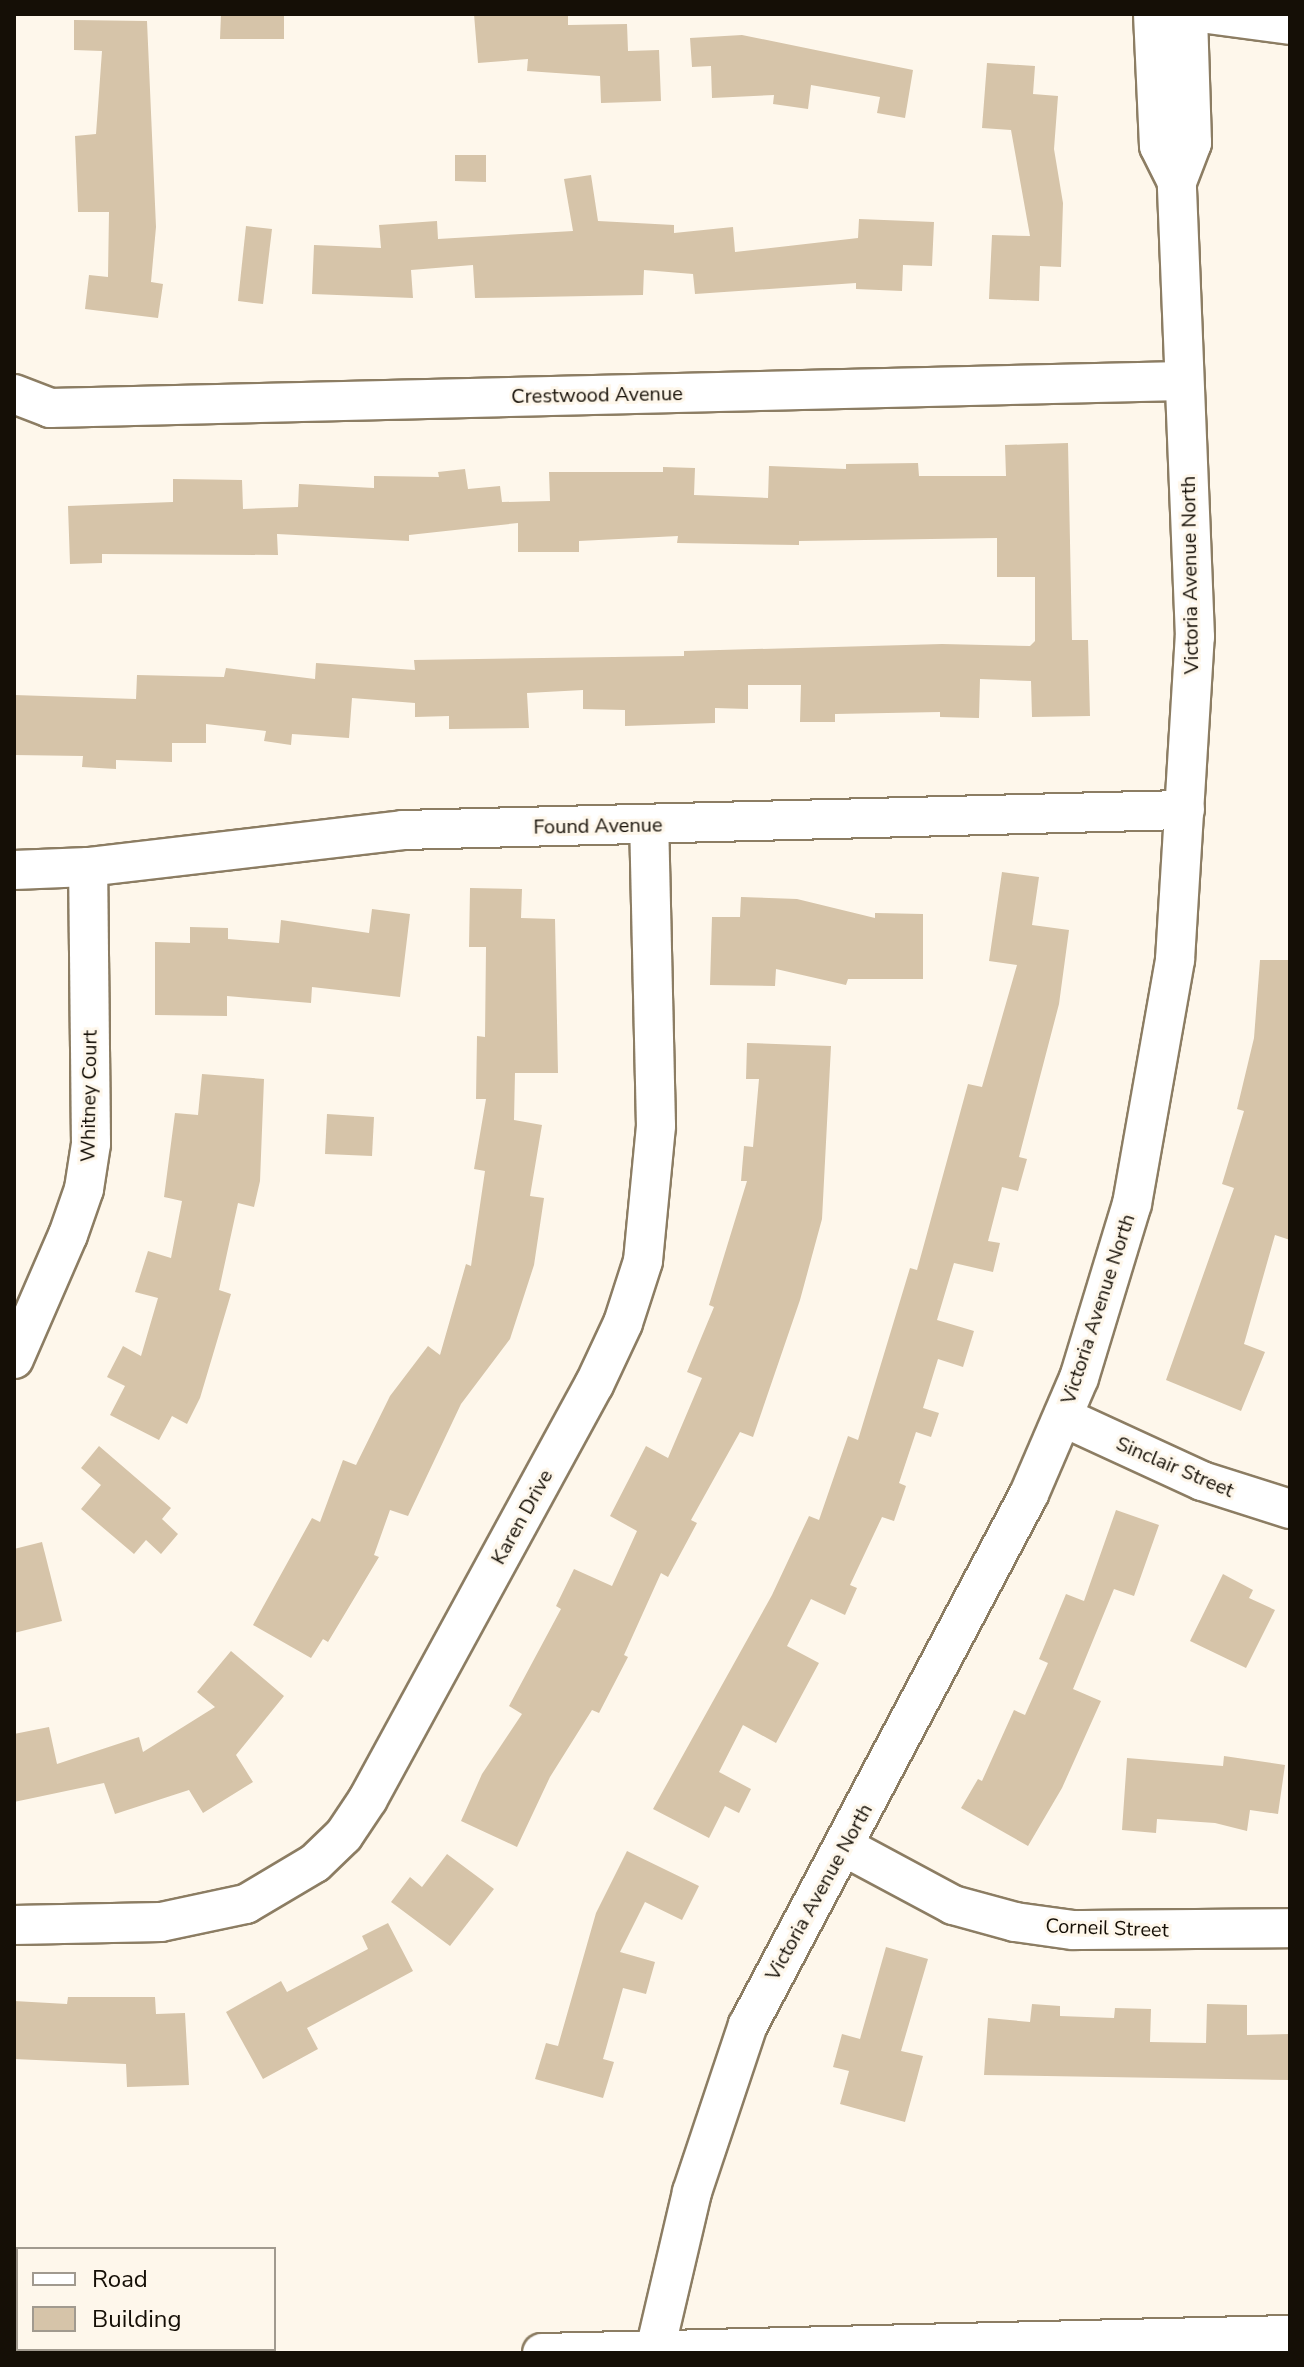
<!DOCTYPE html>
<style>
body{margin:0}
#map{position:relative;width:1304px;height:2367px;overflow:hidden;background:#fef7eb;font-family:"Nunito Sans",sans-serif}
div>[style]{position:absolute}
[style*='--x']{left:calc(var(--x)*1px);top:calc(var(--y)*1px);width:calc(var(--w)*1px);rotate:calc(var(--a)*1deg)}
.building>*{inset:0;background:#d6c4a9}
.roads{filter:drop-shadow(2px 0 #8c7d63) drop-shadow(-2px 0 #8c7d63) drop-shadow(0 2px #8c7d63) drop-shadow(0 -2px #8c7d63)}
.minor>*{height:38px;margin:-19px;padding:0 19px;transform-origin:19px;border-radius:19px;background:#fff}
span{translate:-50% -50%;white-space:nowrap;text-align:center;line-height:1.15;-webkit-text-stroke:6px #fef7eb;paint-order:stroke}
.street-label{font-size:20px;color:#150f06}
.frame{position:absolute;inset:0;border:16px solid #150f06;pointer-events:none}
.legend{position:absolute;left:16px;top:2247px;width:260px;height:104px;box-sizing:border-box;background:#fef7eb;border:2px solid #a19a8f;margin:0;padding:10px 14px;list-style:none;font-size:24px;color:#150f06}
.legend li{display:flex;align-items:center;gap:16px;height:40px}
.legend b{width:40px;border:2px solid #a19a8f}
</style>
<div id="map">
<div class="building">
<div style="clip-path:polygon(221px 14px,284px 14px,284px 39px,220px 39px)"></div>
<div style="clip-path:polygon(474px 14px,568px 14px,568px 25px,627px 24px,628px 51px,659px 50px,661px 101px,601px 103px,600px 76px,527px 71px,528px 59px,478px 63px)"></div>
<div style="clip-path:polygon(74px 20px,147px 21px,156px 227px,151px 282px,163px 284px,158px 318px,85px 309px,89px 275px,108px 277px,109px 212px,78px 212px,75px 136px,96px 134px,102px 51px,74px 50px)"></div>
<div style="clip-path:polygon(742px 35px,913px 70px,905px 118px,877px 113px,880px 97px,811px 85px,808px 109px,773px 104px,774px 95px,712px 98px,711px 66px,692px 67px,690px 38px)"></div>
<div style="clip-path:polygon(987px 63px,1035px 66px,1033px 94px,1058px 96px,1054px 149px,1063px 203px,1061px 267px,1040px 266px,1039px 301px,989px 299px,992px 235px,1030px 236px,1011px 130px,982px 128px)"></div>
<div style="clip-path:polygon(455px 155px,486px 155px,486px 182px,455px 181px)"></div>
<div style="clip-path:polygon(591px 175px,598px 221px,674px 225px,674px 233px,733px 227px,735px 252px,858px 238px,859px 219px,934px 222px,932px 266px,903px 265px,902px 291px,856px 289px,856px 283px,695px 294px,693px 274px,644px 270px,643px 295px,475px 298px,473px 265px,411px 270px,413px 298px,312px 294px,314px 245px,381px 248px,379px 225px,437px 221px,438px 239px,573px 231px,564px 179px)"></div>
<div style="clip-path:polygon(246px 226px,272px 229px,263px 304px,238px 301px)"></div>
<div style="clip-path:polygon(1068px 443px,1072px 640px,1088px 640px,1090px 716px,1032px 717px,1031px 681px,980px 679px,979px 718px,940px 717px,940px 712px,835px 714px,835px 722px,800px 722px,801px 685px,748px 685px,748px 709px,715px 708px,715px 723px,625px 726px,625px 710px,583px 709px,583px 690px,527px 693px,529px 728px,449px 729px,449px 716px,415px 717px,415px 703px,352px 698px,349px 738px,292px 734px,291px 745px,264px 741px,266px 731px,206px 724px,206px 743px,172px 743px,172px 762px,116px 760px,116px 769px,82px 767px,83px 756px,14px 755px,14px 695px,136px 699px,137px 675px,224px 677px,226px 668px,315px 679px,316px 663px,415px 670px,414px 660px,684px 656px,684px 651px,942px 644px,1030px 646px,1035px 641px,1035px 577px,997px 577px,997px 538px,799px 541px,799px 545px,677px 543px,678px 536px,579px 541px,579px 552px,518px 552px,518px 523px,409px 535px,409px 541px,277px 534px,278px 555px,102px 554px,102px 563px,70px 564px,68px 506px,173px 502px,173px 479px,242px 480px,243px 509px,298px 507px,299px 484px,374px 488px,374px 476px,439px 477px,438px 472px,465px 469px,468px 489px,500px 486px,502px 502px,550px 501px,549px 472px,663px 472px,663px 467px,695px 468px,694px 495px,768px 498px,769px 466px,846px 469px,846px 464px,918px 463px,919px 476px,1006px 476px,1005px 445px)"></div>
<div style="clip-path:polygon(1002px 872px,1039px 877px,1032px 925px,1069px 930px,1059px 1004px,1019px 1157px,1027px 1159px,1018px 1191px,1002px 1187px,988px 1241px,1000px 1243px,993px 1272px,954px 1263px,937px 1320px,974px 1331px,963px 1367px,938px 1359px,923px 1408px,939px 1413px,931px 1437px,916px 1432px,899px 1483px,906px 1486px,894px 1521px,882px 1517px,850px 1585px,857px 1588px,845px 1615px,811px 1599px,787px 1646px,819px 1663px,776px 1743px,743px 1725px,719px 1772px,751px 1789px,739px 1813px,725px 1806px,709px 1838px,653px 1809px,772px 1595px,809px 1516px,819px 1520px,848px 1436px,858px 1440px,910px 1268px,917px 1270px,968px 1084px,982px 1087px,1017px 965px,989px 961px)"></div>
<div style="clip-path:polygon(470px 888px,522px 889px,521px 918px,555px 919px,558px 1073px,515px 1073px,514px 1120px,542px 1125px,530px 1196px,544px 1198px,534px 1265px,510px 1339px,461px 1404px,408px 1516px,390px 1510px,374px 1555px,379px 1557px,328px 1642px,323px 1639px,311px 1658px,253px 1625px,312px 1518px,320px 1522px,343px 1460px,356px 1465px,390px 1396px,428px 1346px,440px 1355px,466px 1264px,471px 1266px,485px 1171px,474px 1169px,486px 1099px,476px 1099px,477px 1036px,485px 1037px,486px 947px,469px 947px)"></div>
<div style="clip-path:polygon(741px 897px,797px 899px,875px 918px,875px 913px,923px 914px,923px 979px,848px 979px,846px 985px,776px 969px,775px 986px,710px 985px,712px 917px,740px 917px)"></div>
<div style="clip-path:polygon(372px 909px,410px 914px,400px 997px,312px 987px,311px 1003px,227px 996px,227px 1016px,155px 1015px,155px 942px,190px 943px,190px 927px,228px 928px,228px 939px,279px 943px,281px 920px,369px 933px)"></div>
<div style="clip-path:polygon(1260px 960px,1290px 960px,1290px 1240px,1275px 1235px,1244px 1344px,1265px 1352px,1241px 1411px,1166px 1380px,1234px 1188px,1222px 1184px,1244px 1111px,1237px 1109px,1254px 1038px)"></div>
<div style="clip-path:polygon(747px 1043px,831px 1046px,822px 1219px,800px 1300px,753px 1437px,740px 1432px,691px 1520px,697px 1523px,668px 1577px,661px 1573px,624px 1655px,628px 1657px,599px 1713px,592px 1710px,550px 1777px,517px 1847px,461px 1821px,482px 1774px,522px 1714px,509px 1706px,561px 1609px,556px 1606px,574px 1569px,612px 1586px,637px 1531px,610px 1516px,646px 1446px,668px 1458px,702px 1378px,687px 1372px,714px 1307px,709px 1305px,747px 1181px,741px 1181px,744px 1146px,753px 1147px,759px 1079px,746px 1079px)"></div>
<div style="clip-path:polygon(202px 1074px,264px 1079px,260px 1181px,254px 1207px,238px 1203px,219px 1290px,231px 1294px,200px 1398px,187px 1424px,172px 1416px,159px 1440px,110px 1415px,125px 1386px,107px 1377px,123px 1346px,141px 1356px,158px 1298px,135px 1292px,148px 1251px,171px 1258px,182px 1201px,164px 1197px,175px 1113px,198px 1115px)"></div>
<div style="clip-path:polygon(327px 1114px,374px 1117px,372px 1156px,325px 1154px)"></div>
<div style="clip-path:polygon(99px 1446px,171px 1508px,162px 1519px,178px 1534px,161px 1554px,146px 1540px,134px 1554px,81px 1509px,101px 1485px,81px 1468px)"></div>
<div style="clip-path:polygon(1116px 1510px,1159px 1525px,1134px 1596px,1114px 1589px,1073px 1689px,1101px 1701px,1062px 1788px,1028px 1846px,961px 1808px,978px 1779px,982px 1781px,1014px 1710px,1025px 1715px,1048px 1663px,1039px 1659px,1066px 1594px,1084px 1601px)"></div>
<div style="clip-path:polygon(42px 1542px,62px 1621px,14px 1633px,14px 1549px)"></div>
<div style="clip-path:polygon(1223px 1574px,1253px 1590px,1249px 1598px,1275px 1610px,1246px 1668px,1190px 1641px)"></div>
<div style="clip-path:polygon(231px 1651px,284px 1696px,236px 1755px,253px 1782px,203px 1813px,189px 1790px,115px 1814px,104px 1783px,14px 1802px,14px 1734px,49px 1727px,57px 1764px,139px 1737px,143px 1752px,215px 1707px,197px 1692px)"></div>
<div style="clip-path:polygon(1224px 1756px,1285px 1765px,1278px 1814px,1250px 1810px,1247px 1831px,1215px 1823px,1157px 1819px,1156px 1833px,1122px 1830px,1127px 1758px,1223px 1766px)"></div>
<div style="clip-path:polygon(627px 1851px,699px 1886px,682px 1920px,645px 1902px,620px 1952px,655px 1962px,646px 1994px,623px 1988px,603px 2059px,614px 2062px,603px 2098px,535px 2079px,546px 2043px,558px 2046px,596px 1913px)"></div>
<div style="clip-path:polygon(447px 1854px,494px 1889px,450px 1946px,391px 1902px,410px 1877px,422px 1887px)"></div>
<div style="clip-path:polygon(388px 1923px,413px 1971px,307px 2028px,318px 2049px,263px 2079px,226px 2012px,281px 1981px,287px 1992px,368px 1949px,362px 1936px)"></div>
<div style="clip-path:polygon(886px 1947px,928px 1959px,901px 2051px,923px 2056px,905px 2122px,840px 2104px,849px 2071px,833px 2067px,842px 2034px,860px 2039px)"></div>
<div style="clip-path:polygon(68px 1997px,155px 1997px,156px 2014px,185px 2013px,189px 2085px,127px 2087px,126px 2064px,14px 2059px,14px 2001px,67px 2004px)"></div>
<div style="clip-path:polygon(1032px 2004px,1060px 2006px,1060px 2016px,1114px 2018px,1115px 2008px,1151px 2009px,1150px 2042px,1206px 2043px,1207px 2004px,1247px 2005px,1247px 2035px,1290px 2034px,1290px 2080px,984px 2075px,988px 2018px,1030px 2022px)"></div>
</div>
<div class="roads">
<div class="minor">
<div style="--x:1153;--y:14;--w:132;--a:87.4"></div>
<div style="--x:1159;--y:146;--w:40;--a:63.4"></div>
<div style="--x:1208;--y:14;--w:83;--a:7.6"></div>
<div style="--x:14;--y:394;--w:39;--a:21"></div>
<div style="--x:50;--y:408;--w:1133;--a:-1.37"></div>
<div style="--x:14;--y:870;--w:74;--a:-2.3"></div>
<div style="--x:88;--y:867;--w:317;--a:-6.7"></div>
<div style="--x:403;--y:830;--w:782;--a:-1.47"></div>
<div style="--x:14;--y:1359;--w:135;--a:-66.5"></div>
<div style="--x:68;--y:1235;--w:49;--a:-70.8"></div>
<div style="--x:84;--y:1189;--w:46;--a:-81.2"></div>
<div style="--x:91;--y:1144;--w:277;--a:-90.6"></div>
<div style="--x:1063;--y:1417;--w:153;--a:24.7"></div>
<div style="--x:1202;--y:1481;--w:92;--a:17.7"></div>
<div style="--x:845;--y:1847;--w:123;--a:28.2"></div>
<div style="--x:953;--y:1905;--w:64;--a:15.3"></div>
<div style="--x:1015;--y:1922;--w:59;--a:7.9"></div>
<div style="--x:1073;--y:1930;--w:217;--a:-0.5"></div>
<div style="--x:14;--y:1925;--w:147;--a:-1.2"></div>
<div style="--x:161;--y:1922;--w:87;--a:-12"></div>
<div style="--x:246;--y:1904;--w:80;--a:-30.7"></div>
<div style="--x:315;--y:1863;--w:40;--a:-44"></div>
<div style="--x:344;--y:1835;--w:43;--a:-56.3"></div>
<div style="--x:368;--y:1799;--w:472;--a:-61.4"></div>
<div style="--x:594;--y:1385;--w:68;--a:-64.9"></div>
<div style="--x:623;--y:1323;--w:65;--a:-72.1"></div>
<div style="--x:643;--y:1261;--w:136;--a:-84.5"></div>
<div style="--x:656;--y:1126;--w:300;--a:-91.3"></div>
<div style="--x:655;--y:2350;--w:162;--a:-76.8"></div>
<div style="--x:692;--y:2192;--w:176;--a:-71.5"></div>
<div style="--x:748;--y:2025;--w:601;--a:-62.11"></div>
<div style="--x:1029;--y:1494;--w:126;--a:-66.7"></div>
<div style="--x:1079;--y:1378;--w:182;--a:-73.1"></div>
<div style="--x:1132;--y:1204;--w:248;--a:-80"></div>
<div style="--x:1175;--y:960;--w:324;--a:-86.5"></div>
<div style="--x:1195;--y:637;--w:455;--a:-92.3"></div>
<div style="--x:1177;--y:182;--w:42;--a:-69"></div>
<div style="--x:1192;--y:143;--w:129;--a:-91.8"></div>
<div style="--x:542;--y:2353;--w:748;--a:-1.38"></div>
</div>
</div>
<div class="street-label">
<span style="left:597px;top:395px;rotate:-1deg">Crestwood Avenue</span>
<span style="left:1190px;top:575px;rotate:-91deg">Victoria Avenue North</span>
<span style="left:598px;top:826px;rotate:-1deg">Found Avenue</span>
<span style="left:89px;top:1096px;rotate:-89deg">Whitney Court</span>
<span style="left:1098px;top:1309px;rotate:-72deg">Victoria Avenue North</span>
<span style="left:1175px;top:1467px;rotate:23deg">Sinclair Street</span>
<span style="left:522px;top:1517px;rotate:-61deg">Karen Drive</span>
<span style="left:819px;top:1892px;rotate:-61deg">Victoria Avenue North</span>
<span style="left:1107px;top:1928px;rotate:2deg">Corneil Street</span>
</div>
<div class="frame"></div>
<ul class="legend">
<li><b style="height:10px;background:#fff"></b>Road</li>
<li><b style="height:22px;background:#d6c4a9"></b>Building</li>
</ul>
</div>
